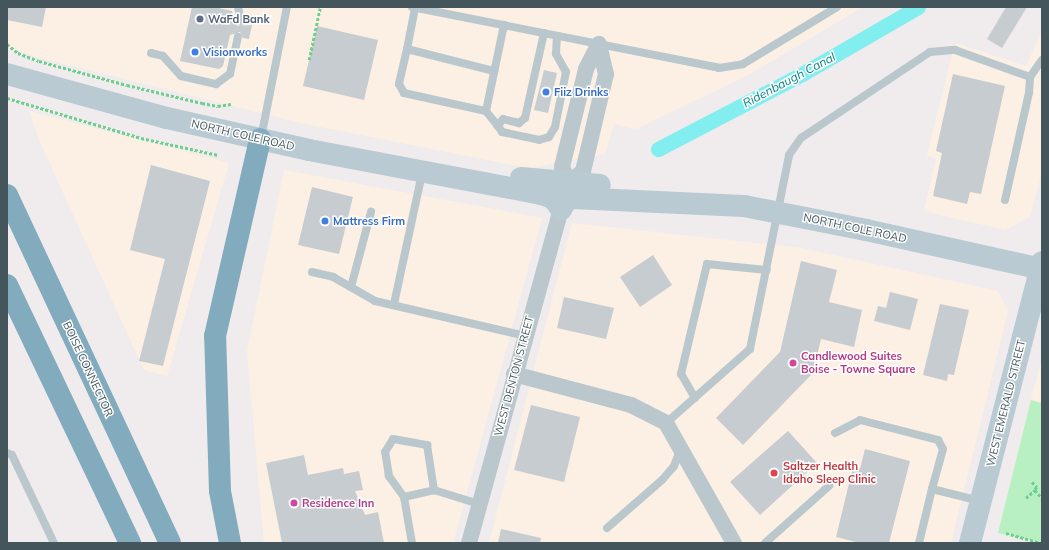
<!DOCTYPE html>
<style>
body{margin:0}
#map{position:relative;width:1049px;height:550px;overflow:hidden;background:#f0eced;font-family:Mulish,sans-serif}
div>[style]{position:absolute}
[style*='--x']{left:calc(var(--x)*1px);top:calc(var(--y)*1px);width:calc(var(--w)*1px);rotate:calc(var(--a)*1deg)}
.commercial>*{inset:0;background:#fcf0e4}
.green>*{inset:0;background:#b8f0c2}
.canal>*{height:15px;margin:-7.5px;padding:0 7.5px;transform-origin:7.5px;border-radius:7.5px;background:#83eeef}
.building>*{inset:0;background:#c6ccd0}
.path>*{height:2.5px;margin-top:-1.25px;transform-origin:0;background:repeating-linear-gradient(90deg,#6ecf8d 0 3px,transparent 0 5px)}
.service>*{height:8px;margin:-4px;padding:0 4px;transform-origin:4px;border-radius:4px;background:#bac8cd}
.minor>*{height:16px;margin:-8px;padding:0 8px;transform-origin:8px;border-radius:8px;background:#bac8cd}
.secondary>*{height:22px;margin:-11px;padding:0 11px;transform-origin:11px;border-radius:11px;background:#b9cad2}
.motorway>*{height:22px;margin:-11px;padding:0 11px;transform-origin:11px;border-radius:11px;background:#82abbe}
.dots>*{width:11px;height:11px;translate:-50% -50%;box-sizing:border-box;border:2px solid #fff;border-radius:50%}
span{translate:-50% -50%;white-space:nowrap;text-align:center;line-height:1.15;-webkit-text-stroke:3px #fff;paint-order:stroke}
.service-label{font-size:11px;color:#4e5e75;font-weight:700}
.left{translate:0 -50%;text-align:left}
.shop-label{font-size:11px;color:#366cbe;font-weight:700}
.street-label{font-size:11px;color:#44555b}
.hotel-label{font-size:11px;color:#b23c85;font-weight:700}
.health-label{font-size:11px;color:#be3a42;font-weight:700}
.water-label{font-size:12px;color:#098485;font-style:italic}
.frame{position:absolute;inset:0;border:8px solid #44555b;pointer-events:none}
</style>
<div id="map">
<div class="commercial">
<div style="clip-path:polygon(7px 7px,863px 7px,748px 75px,636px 129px,614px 124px,605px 154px,528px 168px,301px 123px,37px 57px,7px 47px)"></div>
<div style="clip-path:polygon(1042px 31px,1042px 172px,1030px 217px,1005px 230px,924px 211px,936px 159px,927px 155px,955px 43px,1026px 66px)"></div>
<div style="clip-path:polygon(29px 111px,229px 163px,167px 376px,144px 370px,40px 142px)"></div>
<div style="clip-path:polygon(284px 170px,542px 218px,453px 543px,264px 543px,247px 352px)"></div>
<div style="clip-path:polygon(572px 223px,801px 248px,998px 291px,1008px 311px,951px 543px,489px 543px)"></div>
<div style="clip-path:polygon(1042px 358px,1042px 403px,1031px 400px)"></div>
</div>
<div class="green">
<div style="clip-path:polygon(1031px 400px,1042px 403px,1042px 543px,998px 533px)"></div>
</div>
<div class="canal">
<div style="--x:658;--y:149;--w:162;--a:-27.5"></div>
<div style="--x:802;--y:74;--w:134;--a:-30"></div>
</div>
<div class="building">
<div style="clip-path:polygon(7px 7px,46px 7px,42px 27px,7px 20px)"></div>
<div style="clip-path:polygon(192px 7px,214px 7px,232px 11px,237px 26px,252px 25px,249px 39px,243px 38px,240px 32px,230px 35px,223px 66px,219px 69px,180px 61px)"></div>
<div style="clip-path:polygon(1006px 7px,1027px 7px,1002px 48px,987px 39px)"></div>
<div style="clip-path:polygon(317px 26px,378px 40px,364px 100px,303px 86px)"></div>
<div style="clip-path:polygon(544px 70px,557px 73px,548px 113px,534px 110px)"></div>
<div style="clip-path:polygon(953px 74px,1005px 86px,981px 194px,970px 192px,967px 204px,933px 196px,942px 153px,936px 151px)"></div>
<div style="clip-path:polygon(151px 165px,210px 181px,163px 366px,139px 361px,165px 259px,130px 250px)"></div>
<div style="clip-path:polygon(312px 187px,353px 197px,339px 254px,298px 245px)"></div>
<div style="clip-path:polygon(653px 255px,672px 285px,640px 307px,620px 277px)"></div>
<div style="clip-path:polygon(801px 261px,837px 270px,829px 302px,862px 310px,854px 347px,821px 339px,813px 373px,743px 445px,716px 418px,780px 352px)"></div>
<div style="clip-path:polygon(890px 292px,918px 299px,910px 330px,874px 321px,878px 306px,886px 308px)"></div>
<div style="clip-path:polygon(564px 297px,614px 308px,606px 339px,557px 328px)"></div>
<div style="clip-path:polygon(940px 304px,969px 310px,954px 375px,948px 374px,947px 381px,923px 375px)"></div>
<div style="clip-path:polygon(531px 405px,580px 417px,564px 482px,514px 470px)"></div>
<div style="clip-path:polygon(788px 431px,817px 463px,760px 515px,730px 482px)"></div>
<div style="clip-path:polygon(865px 449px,910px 461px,889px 543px,860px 543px,836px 537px,853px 467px,860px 469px)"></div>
<div style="clip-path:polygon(304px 455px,308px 475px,343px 468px,344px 474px,359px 471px,363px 490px,355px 491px,365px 515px,378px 512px,384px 543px,282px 543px,266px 463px)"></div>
<div style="clip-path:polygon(501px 529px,541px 538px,540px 543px,498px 543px)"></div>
</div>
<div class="path">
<div style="--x:7;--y:44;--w:14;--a:39"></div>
<div style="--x:18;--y:53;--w:22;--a:21"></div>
<div style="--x:39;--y:61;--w:91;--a:15.3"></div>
<div style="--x:127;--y:85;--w:77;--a:13.5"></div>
<div style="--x:202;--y:103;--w:16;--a:11"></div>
<div style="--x:218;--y:106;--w:13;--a:-9"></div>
<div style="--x:309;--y:60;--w:53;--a:-78.1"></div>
<div style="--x:7;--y:98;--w:140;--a:16.6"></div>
<div style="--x:141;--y:138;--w:79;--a:12.4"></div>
<div style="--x:1032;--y:482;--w:7;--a:45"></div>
<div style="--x:1037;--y:487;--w:4;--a:124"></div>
<div style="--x:1026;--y:498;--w:12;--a:-42"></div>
<div style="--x:1035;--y:490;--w:11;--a:49"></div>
<div style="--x:1006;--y:533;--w:36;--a:16"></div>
</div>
<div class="service">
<div style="--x:238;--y:7;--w:15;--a:79"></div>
<div style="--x:412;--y:7;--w:313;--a:11.2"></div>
<div style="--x:719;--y:68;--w:24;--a:-9"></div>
<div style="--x:743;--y:64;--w:110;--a:-31.2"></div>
<div style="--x:415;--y:8;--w:42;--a:101"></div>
<div style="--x:407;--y:49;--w:90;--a:14.2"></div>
<div style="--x:544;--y:33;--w:87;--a:102.6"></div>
<div style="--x:525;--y:118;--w:8;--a:140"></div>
<div style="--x:519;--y:123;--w:16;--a:-166"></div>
<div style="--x:503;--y:119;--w:9;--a:126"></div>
<div style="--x:498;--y:126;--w:7;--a:56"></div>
<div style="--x:502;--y:132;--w:38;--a:12"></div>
<div style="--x:539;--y:140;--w:10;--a:-17"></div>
<div style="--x:549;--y:137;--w:12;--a:-59"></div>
<div style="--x:555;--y:127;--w:56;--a:-78.7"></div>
<div style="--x:566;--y:72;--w:21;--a:-119"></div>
<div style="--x:556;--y:54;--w:18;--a:-87"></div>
<div style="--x:407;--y:49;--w:36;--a:103"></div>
<div style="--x:399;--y:84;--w:10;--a:61"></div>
<div style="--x:404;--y:93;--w:84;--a:12.4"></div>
<div style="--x:151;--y:53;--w:12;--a:14"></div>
<div style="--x:163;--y:56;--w:27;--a:48"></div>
<div style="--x:181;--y:76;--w:36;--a:13"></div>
<div style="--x:216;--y:84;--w:17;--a:-36"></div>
<div style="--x:230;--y:74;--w:38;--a:-78"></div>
<div style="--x:498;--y:126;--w:19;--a:-129"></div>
<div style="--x:486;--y:111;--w:88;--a:-78.2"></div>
<div style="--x:261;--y:138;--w:134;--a:-78.8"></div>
<div style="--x:1005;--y:200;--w:110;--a:-77.4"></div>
<div style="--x:1029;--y:93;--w:16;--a:-86"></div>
<div style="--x:312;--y:272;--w:22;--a:13"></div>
<div style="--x:333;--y:277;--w:48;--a:29.7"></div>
<div style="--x:375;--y:301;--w:154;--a:13.1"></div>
<div style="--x:351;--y:287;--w:78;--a:-75.1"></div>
<div style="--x:394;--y:304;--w:134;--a:-77.9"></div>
<div style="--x:695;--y:398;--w:28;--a:-120"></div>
<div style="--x:681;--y:374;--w:113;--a:-76.7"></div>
<div style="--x:707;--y:264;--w:60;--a:5.7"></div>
<div style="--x:666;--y:423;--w:112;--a:-41.4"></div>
<div style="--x:750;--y:349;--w:198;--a:-78.6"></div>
<div style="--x:789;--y:155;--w:21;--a:-55"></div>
<div style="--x:801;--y:138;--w:155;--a:-33.7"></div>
<div style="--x:930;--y:52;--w:25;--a:-5"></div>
<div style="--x:955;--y:50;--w:80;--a:19.8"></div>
<div style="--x:1030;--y:77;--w:21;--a:-55"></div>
<div style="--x:835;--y:433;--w:28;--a:-27"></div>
<div style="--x:860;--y:420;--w:81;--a:14.4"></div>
<div style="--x:938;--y:440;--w:10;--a:61"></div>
<div style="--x:943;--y:449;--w:41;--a:105.4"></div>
<div style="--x:932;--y:489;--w:49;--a:14"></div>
<div style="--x:7;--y:453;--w:5;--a:22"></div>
<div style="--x:12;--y:455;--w:98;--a:64.5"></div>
<div style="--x:404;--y:497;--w:26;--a:-126"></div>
<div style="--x:389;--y:476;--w:24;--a:-99"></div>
<div style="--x:385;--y:452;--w:15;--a:-58"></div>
<div style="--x:393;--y:439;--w:35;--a:10"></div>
<div style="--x:427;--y:445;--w:46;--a:81.2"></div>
<div style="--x:607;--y:528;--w:73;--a:-41.1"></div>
<div style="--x:662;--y:480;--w:18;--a:-49"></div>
<div style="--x:674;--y:466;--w:17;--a:-69"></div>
<div style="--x:412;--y:543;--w:47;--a:-99.9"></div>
<div style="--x:404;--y:497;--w:31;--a:-13"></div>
<div style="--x:434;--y:490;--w:47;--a:17.3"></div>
<div style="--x:765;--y:543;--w:86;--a:-41.7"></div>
<div style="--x:919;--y:543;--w:56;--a:-76.5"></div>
</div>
<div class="minor">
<div style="--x:599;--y:44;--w:31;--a:77"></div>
<div style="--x:606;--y:74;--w:100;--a:103.3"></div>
<div style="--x:583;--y:171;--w:18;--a:139"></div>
<div style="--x:569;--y:183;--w:17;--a:-114"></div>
<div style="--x:562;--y:167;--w:101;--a:-76.2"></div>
<div style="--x:586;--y:69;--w:28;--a:-63"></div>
<div style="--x:514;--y:374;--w:121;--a:14.8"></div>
<div style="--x:631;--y:405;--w:39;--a:27"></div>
<div style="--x:666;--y:423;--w:138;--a:60.5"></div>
<div style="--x:469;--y:543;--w:346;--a:-74.6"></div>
</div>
<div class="secondary">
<div style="--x:7;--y:74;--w:166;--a:15.4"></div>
<div style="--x:167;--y:118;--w:146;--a:12.7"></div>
<div style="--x:309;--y:150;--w:236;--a:10.7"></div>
<div style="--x:541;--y:194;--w:13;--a:18"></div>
<div style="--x:553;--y:198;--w:14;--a:54"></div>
<div style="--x:521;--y:178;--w:79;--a:5.1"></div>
<div style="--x:561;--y:209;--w:9;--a:-58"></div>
<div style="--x:566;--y:201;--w:7;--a:-27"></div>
<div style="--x:572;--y:198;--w:172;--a:2.7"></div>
<div style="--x:744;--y:206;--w:124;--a:11.1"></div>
<div style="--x:866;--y:230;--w:180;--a:12.5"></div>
<div style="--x:970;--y:543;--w:290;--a:-75.6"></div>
</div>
<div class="motorway">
<div style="--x:7;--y:195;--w:384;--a:64.9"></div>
<div style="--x:7;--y:285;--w:286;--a:64.5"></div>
<div style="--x:230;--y:543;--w:53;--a:-100.9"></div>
<div style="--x:220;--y:491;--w:155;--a:-91.8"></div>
<div style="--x:215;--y:336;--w:202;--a:-77.1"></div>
</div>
<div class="dots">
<div style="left:200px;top:19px;background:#5c6f8a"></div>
<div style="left:195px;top:52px;background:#3f7fe0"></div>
<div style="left:546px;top:92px;background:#3f7fe0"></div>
<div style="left:325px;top:221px;background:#3f7fe0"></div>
<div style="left:793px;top:363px;background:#d1479c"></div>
<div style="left:774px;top:473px;background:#e0444e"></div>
<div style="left:294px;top:503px;background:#d1479c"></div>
</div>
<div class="service-label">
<span class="left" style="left:208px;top:19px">WaFd Bank</span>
</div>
<div class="shop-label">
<span class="left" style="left:203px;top:52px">Visionworks</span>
<span class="left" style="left:554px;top:92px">Fiiz Drinks</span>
<span class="left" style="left:333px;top:221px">Mattress Firm</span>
</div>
<div class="street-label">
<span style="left:243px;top:135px;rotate:13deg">NORTH COLE ROAD</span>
<span style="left:855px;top:228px;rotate:12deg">NORTH COLE ROAD</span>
<span style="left:88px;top:369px;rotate:65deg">BOISE CONNECTOR</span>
<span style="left:514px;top:376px;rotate:-75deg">WEST DENTON STREET</span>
<span style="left:1006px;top:403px;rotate:-76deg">WEST EMERALD STREET</span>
</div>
<div class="hotel-label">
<span class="left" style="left:801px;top:363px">Candlewood Suites<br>Boise - Towne Square</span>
<span class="left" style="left:302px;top:503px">Residence Inn</span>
</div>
<div class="health-label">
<span class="left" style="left:783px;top:473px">Saltzer Health<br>Idaho Sleep Clinic</span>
</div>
<div class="water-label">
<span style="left:789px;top:80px;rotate:-28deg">Ridenbaugh Canal</span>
</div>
<div class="frame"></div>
</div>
